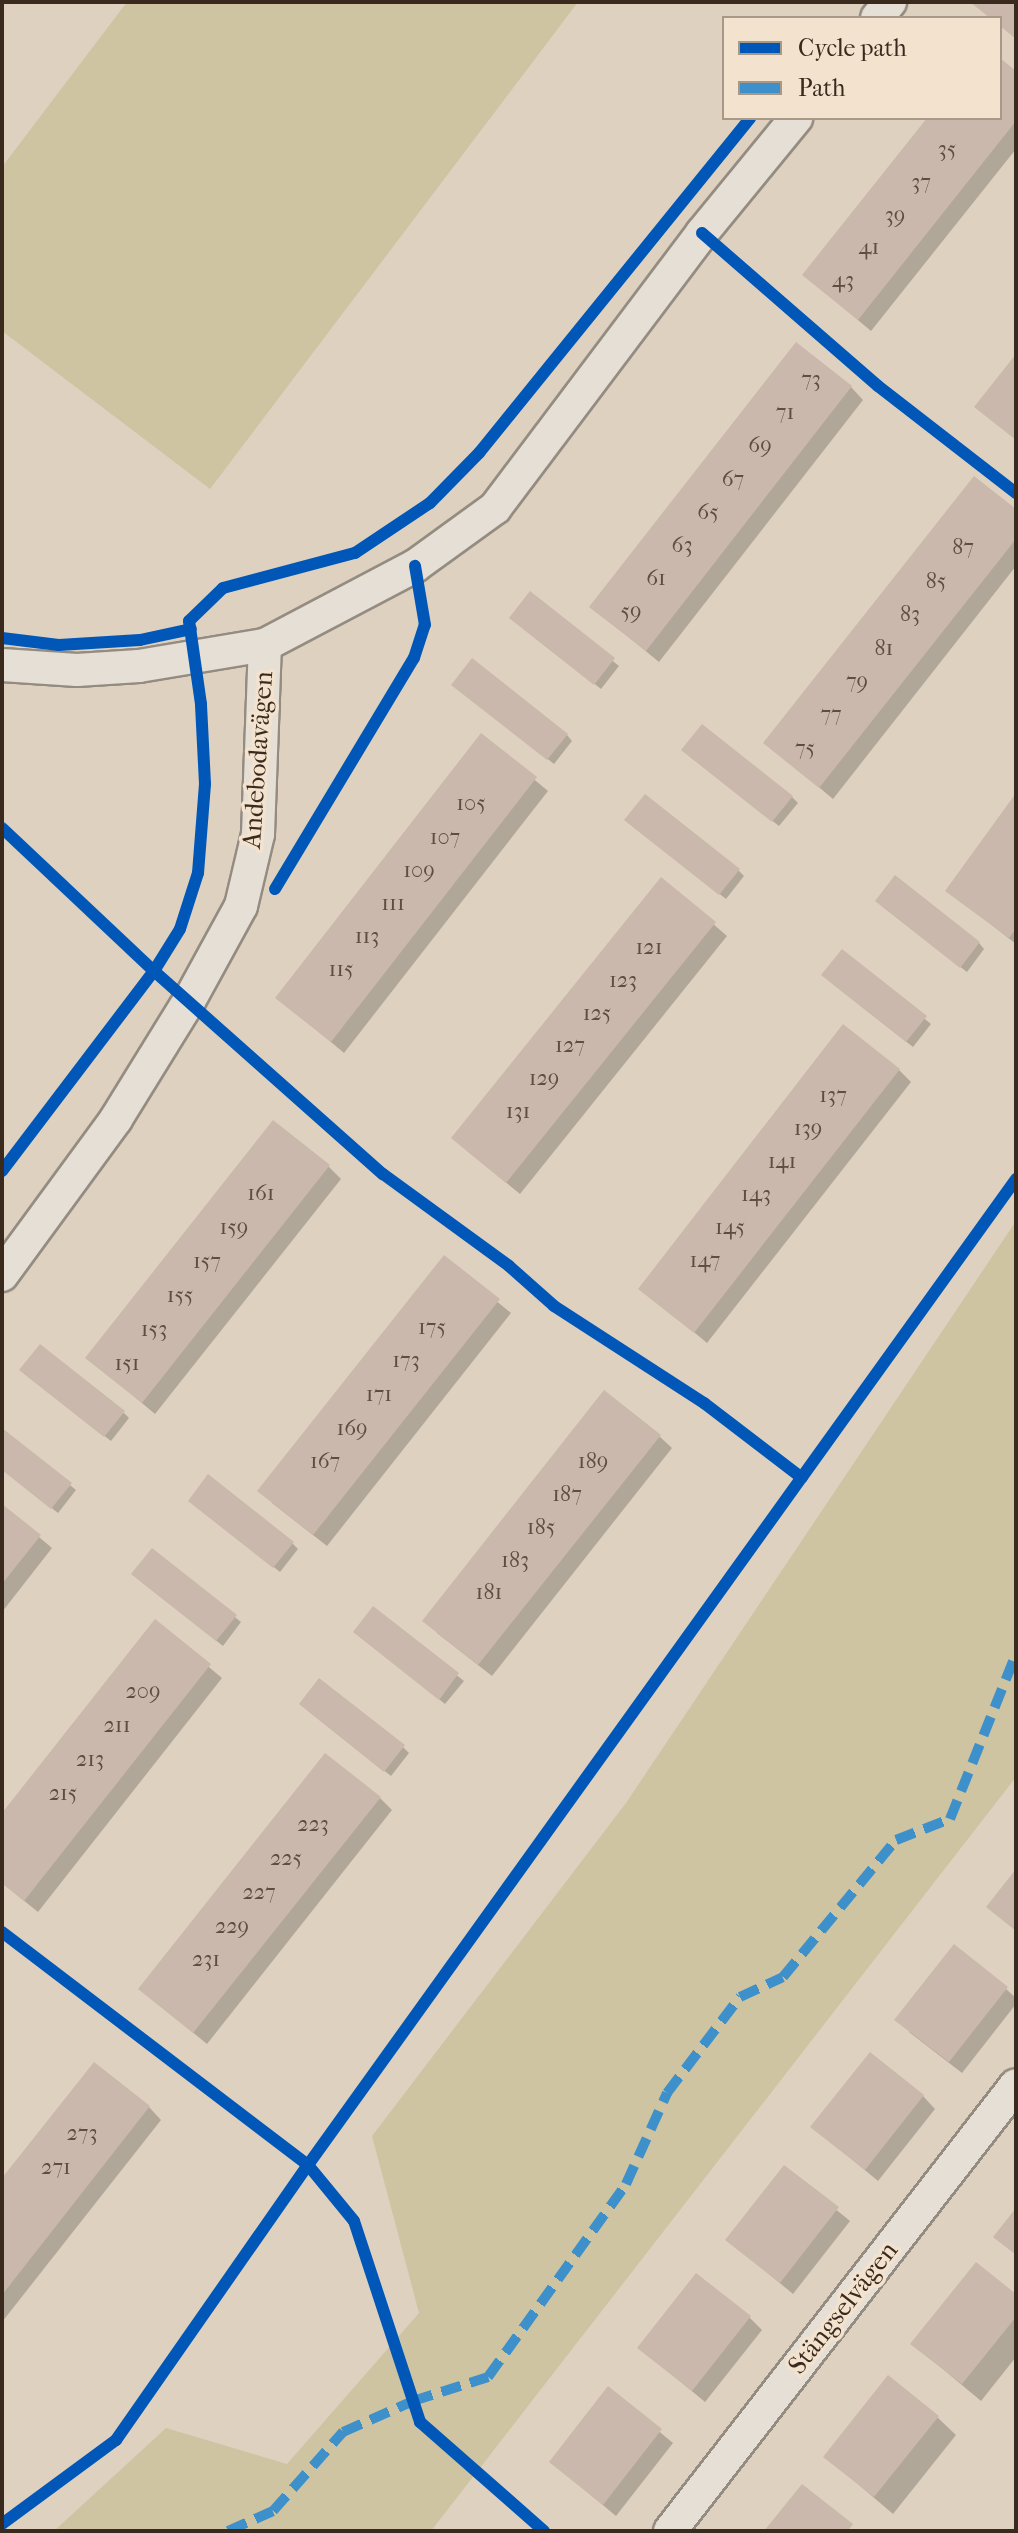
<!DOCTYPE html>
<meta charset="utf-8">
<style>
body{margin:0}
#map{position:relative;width:1018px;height:2533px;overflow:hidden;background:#ded1c0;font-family:"IM FELL French Canon",serif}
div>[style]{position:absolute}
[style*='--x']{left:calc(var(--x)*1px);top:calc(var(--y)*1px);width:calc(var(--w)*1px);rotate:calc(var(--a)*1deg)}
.green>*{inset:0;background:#cec4a1}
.shadow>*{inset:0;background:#0003}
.building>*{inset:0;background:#c9b8ab}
.roads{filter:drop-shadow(2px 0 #958c81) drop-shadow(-2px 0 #958c81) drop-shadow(0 2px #958c81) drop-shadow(0 -2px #958c81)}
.minor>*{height:32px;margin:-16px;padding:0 16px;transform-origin:16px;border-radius:16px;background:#e5dfd6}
.quiet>*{height:10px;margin-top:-5px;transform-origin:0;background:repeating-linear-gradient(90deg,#3e90ca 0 20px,transparent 0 30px)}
.cycleway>*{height:12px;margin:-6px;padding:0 6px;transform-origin:6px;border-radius:6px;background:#0057b8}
span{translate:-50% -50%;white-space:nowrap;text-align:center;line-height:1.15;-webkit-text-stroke:7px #f2e2ce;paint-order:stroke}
.number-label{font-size:22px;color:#5e4e40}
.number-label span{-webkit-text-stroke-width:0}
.street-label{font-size:26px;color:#3a2a1d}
.frame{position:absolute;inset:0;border:4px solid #3a2a1d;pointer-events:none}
.legend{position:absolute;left:722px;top:16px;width:280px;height:104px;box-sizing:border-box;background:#f2e2ce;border:2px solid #a89887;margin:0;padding:10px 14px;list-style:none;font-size:24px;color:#3a2a1d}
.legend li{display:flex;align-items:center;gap:16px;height:40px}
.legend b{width:40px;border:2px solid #a89887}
</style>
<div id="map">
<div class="green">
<div style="clip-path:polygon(127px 2px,578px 2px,210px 489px,2px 331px,2px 167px)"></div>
<div style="clip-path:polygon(1016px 1221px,1016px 1777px,431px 2531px,54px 2531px,166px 2428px,287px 2464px,419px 2313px,372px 2136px,626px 1803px)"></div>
</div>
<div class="shadow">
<div style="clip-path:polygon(1000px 61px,1016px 73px,1016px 149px,871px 331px,804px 275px,929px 118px,1000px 118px)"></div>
<div style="clip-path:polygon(851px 387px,863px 400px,659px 662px,592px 607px)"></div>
<div style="clip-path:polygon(1016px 511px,1016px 566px,833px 799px,766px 743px)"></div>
<div style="clip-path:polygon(530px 594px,619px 666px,601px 689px,517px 623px)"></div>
<div style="clip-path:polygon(460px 690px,567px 735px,572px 741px,554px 764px)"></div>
<div style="clip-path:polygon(481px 735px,548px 791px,344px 1053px,277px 997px)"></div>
<div style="clip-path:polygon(689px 756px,792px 797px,798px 803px,779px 826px)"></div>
<div style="clip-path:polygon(1016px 797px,1016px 944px,947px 890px)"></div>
<div style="clip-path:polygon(632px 826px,738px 870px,744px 876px,726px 899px)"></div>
<div style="clip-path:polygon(661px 879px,727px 936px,520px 1194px,466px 1150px)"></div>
<div style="clip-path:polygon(883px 907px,979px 943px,984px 949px,967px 972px)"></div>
<div style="clip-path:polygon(842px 952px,931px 1024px,913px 1047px,829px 981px)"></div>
<div style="clip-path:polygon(899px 1070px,911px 1082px,707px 1343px,641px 1288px)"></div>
<div style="clip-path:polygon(328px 1166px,341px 1179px,155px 1414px,88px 1358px)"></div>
<div style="clip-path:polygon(444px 1258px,511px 1313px,327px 1546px,272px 1503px)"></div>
<div style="clip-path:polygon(27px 1376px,124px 1413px,129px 1418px,111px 1441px)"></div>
<div style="clip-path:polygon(2px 1430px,76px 1490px,58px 1513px,2px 1469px)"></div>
<div style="clip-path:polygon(659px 1436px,672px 1448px,492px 1676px,437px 1633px)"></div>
<div style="clip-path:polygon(2px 1506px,52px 1548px,2px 1612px)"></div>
<div style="clip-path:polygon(196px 1506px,292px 1543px,298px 1549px,280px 1572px)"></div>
<div style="clip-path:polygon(152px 1551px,241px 1622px,223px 1646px,139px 1580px)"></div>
<div style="clip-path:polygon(374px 1609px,464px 1681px,445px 1704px,362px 1638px)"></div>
<div style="clip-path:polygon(155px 1622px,222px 1678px,38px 1912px,2px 1883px,2px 1817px)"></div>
<div style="clip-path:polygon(307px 1710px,403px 1747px,409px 1753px,391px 1776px)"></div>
<div style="clip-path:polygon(380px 1798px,392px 1810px,207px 2044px,140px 1989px)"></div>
<div style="clip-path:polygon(1006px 1989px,1016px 1998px,1016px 2004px,962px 2073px,909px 2032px)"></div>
<div style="clip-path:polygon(923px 2096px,935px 2109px,878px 2181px,813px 2127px)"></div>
<div style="clip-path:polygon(149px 2107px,161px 2120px,2px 2322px,2px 2182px)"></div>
<div style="clip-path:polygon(785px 2168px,850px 2221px,793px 2294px,728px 2240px)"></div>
<div style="clip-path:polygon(1016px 2297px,1016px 2357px,981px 2401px,913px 2344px)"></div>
<div style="clip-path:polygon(749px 2317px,762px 2330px,705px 2402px,640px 2348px)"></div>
<div style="clip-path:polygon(608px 2389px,673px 2443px,616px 2516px,551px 2462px)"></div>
<div style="clip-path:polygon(937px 2417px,956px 2435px,893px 2514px,825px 2456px)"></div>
</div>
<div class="building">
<div style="clip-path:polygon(970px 2px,1016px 2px,1016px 39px,1000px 26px,1000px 18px,990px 18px)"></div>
<div style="clip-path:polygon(1000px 58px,1016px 71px,1016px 121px,858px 320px,802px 275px,927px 118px,1000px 118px)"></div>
<div style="clip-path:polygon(796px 342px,852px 386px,646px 651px,589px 607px)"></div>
<div style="clip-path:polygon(1016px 354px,1016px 440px,974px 407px)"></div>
<div style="clip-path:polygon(974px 476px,1016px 509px,1016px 539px,819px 788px,763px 743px)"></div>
<div style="clip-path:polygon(530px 591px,615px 658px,594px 685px,509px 618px)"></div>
<div style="clip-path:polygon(472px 658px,568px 734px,547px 760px,451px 685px)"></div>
<div style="clip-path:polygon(702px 724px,793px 796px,772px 822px,681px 750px)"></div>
<div style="clip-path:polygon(481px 733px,537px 777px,331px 1042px,275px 998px)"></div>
<div style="clip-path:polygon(1016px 793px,1016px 929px,1009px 938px,945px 891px)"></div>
<div style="clip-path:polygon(645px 794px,740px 869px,719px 895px,624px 820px)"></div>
<div style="clip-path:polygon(895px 875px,980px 942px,960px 968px,875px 901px)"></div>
<div style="clip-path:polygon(661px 877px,716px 922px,506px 1183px,451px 1138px)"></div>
<div style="clip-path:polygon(842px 949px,927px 1016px,906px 1042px,821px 975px)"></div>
<div style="clip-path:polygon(843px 1024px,900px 1069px,694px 1333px,638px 1289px)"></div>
<div style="clip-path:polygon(273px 1120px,330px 1165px,142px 1403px,85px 1358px)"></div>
<div style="clip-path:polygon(444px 1255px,500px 1299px,313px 1535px,257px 1491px)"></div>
<div style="clip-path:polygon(40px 1344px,125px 1411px,104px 1437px,19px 1370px)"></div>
<div style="clip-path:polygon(604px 1390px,661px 1435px,478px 1665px,422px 1621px)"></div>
<div style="clip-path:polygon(2px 1428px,72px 1483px,51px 1509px,2px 1470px)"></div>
<div style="clip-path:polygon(208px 1474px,294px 1542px,273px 1568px,188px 1501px)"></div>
<div style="clip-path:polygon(2px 1504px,41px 1535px,2px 1584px)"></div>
<div style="clip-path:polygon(152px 1548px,237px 1615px,216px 1641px,131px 1574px)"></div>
<div style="clip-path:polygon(373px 1606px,459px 1673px,439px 1700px,353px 1632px)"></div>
<div style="clip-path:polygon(155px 1619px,211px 1664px,24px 1901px,2px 1883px,2px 1813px)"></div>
<div style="clip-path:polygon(319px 1678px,405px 1745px,384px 1772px,299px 1704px)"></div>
<div style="clip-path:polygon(325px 1753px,381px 1797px,193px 2033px,138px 1989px)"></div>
<div style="clip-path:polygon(1016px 1869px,1016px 1931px,986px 1907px)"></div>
<div style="clip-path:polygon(954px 1944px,1008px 1987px,949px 2062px,894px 2020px)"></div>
<div style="clip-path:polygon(870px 2052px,924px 2095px,865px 2170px,810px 2127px)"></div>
<div style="clip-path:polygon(94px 2062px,150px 2106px,2px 2295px,2px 2178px)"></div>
<div style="clip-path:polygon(784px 2165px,839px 2207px,780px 2283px,725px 2240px)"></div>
<div style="clip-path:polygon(1016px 2208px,1016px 2255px,993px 2237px)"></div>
<div style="clip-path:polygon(976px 2262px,1016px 2294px,1016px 2317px,962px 2384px,910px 2344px)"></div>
<div style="clip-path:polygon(696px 2273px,751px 2316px,692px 2391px,637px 2348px)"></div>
<div style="clip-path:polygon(888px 2375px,939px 2416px,874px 2497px,823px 2457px)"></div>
<div style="clip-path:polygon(608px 2386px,662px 2429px,603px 2505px,549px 2462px)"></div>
<div style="clip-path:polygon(802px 2484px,853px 2524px,848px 2531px,764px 2531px)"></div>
</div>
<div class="roads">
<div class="minor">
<div style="--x:877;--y:18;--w:21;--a:-51"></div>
<div style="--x:2;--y:665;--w:75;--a:3.8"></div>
<div style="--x:77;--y:670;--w:62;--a:-3.7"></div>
<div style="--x:139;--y:666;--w:128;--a:-9.5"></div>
<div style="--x:265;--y:645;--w:170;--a:-27.8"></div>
<div style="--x:415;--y:566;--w:99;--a:-35.9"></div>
<div style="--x:495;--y:508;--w:344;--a:-53"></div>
<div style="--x:702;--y:233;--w:149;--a:-50.7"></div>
<div style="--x:2;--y:1275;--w:193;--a:-53.8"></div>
<div style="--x:116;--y:1119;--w:139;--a:-58.3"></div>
<div style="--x:189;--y:1001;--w:108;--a:-61.3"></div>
<div style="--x:241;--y:906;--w:74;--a:-76.7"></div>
<div style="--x:258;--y:834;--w:189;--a:-87.9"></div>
<div style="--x:670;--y:2531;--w:564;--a:-52.2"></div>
</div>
</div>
<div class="quiet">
<div style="--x:228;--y:2531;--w:49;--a:-24"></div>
<div style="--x:273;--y:2511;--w:106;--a:-48.5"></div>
<div style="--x:343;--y:2432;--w:77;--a:-23.9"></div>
<div style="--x:413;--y:2401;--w:79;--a:-17.7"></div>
<div style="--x:488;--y:2377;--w:237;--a:-54.4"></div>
<div style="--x:626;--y:2184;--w:100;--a:-65.7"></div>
<div style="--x:667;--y:2093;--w:121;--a:-52.8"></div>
<div style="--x:740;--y:1997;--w:47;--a:-24.9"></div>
<div style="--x:783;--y:1977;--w:178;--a:-50.5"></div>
<div style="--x:896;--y:1840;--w:58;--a:-21.3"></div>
<div style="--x:950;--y:1819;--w:178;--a:-68.2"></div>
</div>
<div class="cycleway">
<div style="--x:702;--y:233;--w:233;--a:41"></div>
<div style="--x:878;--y:386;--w:175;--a:37.8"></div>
<div style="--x:2;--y:638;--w:57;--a:7"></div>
<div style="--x:59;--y:645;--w:81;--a:-3.5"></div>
<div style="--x:140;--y:640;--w:52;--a:-12.2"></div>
<div style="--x:2;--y:828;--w:209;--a:43.3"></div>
<div style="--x:154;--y:971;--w:306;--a:41.6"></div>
<div style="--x:383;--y:1174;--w:156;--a:36.1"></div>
<div style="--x:509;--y:1266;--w:60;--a:41.6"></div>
<div style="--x:554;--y:1306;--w:179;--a:32.9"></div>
<div style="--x:704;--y:1403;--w:123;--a:37.4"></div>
<div style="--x:275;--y:889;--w:270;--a:-59"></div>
<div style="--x:414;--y:658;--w:35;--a:-72"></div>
<div style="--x:425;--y:625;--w:60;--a:-99.6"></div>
<div style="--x:2;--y:1171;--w:251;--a:-52.8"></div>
<div style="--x:154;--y:971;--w:49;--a:-58.2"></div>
<div style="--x:180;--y:929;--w:59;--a:-72.2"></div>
<div style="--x:198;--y:873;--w:89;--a:-85.5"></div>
<div style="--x:205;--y:784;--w:80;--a:-92.9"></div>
<div style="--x:201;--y:704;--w:84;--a:-98.2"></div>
<div style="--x:189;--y:621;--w:47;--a:-44.1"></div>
<div style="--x:223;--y:588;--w:137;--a:-14.9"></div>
<div style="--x:355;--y:553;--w:90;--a:-33.7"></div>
<div style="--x:430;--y:503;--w:70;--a:-45.6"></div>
<div style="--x:479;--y:453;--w:431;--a:-51"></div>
<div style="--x:2;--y:1932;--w:385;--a:37.3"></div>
<div style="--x:308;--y:2165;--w:72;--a:50.6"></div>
<div style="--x:354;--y:2221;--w:212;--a:71.8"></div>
<div style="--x:420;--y:2422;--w:165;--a:41.3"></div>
<div style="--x:2;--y:2524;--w:142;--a:-36.4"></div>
<div style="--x:116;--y:2440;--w:335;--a:-55.1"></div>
<div style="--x:308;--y:2165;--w:1214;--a:-54.32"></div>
</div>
<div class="number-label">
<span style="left:947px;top:150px">35</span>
<span style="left:921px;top:183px">37</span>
<span style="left:895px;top:216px">39</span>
<span style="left:869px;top:248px">41</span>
<span style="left:843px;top:281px">43</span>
<span style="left:811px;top:380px">73</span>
<span style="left:785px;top:413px">71</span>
<span style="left:760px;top:446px">69</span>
<span style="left:733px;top:480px">67</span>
<span style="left:708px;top:513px">65</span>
<span style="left:682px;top:546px">63</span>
<span style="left:963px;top:548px">87</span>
<span style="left:656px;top:579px">61</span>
<span style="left:936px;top:582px">85</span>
<span style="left:631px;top:612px">59</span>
<span style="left:910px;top:615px">83</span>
<span style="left:884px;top:649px">81</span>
<span style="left:857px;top:682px">79</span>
<span style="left:831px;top:715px">77</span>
<span style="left:805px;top:749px">75</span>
<span style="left:471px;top:804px">105</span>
<span style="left:445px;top:838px">107</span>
<span style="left:419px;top:871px">109</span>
<span style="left:393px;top:904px">111</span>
<span style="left:367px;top:937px">113</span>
<span style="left:649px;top:948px">121</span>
<span style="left:341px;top:970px">115</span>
<span style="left:623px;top:981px">123</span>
<span style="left:597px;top:1014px">125</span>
<span style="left:570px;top:1046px">127</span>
<span style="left:544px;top:1079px">129</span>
<span style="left:833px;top:1096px">137</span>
<span style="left:518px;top:1112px">131</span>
<span style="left:808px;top:1129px">139</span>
<span style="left:782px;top:1162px">141</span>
<span style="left:261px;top:1194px">161</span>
<span style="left:756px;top:1195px">143</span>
<span style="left:234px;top:1228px">159</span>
<span style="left:730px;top:1228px">145</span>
<span style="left:705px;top:1261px">147</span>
<span style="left:207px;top:1262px">157</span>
<span style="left:180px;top:1296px">155</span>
<span style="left:432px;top:1328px">175</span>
<span style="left:154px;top:1330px">153</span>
<span style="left:406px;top:1361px">173</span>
<span style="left:127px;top:1364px">151</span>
<span style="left:379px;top:1395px">171</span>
<span style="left:352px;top:1429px">169</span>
<span style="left:325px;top:1462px">167</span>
<span style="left:593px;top:1462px">189</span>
<span style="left:567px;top:1495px">187</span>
<span style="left:541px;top:1528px">185</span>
<span style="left:515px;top:1561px">183</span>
<span style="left:489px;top:1593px">181</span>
<span style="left:143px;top:1692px">209</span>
<span style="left:117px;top:1726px">211</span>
<span style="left:90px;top:1760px">213</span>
<span style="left:63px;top:1794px">215</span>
<span style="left:313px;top:1825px">223</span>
<span style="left:286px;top:1859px">225</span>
<span style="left:259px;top:1893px">227</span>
<span style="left:232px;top:1927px">229</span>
<span style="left:206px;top:1960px">231</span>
<span style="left:82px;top:2134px">273</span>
<span style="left:56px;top:2168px">271</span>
</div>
<div class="street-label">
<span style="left:258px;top:760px;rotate:-86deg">Andebodavägen</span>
<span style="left:843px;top:2308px;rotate:-52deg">Stängselvägen</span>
</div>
<div class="frame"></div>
<ul class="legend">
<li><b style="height:10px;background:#0057b8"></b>Cycle path</li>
<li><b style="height:10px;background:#3e90ca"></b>Path</li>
</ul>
</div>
